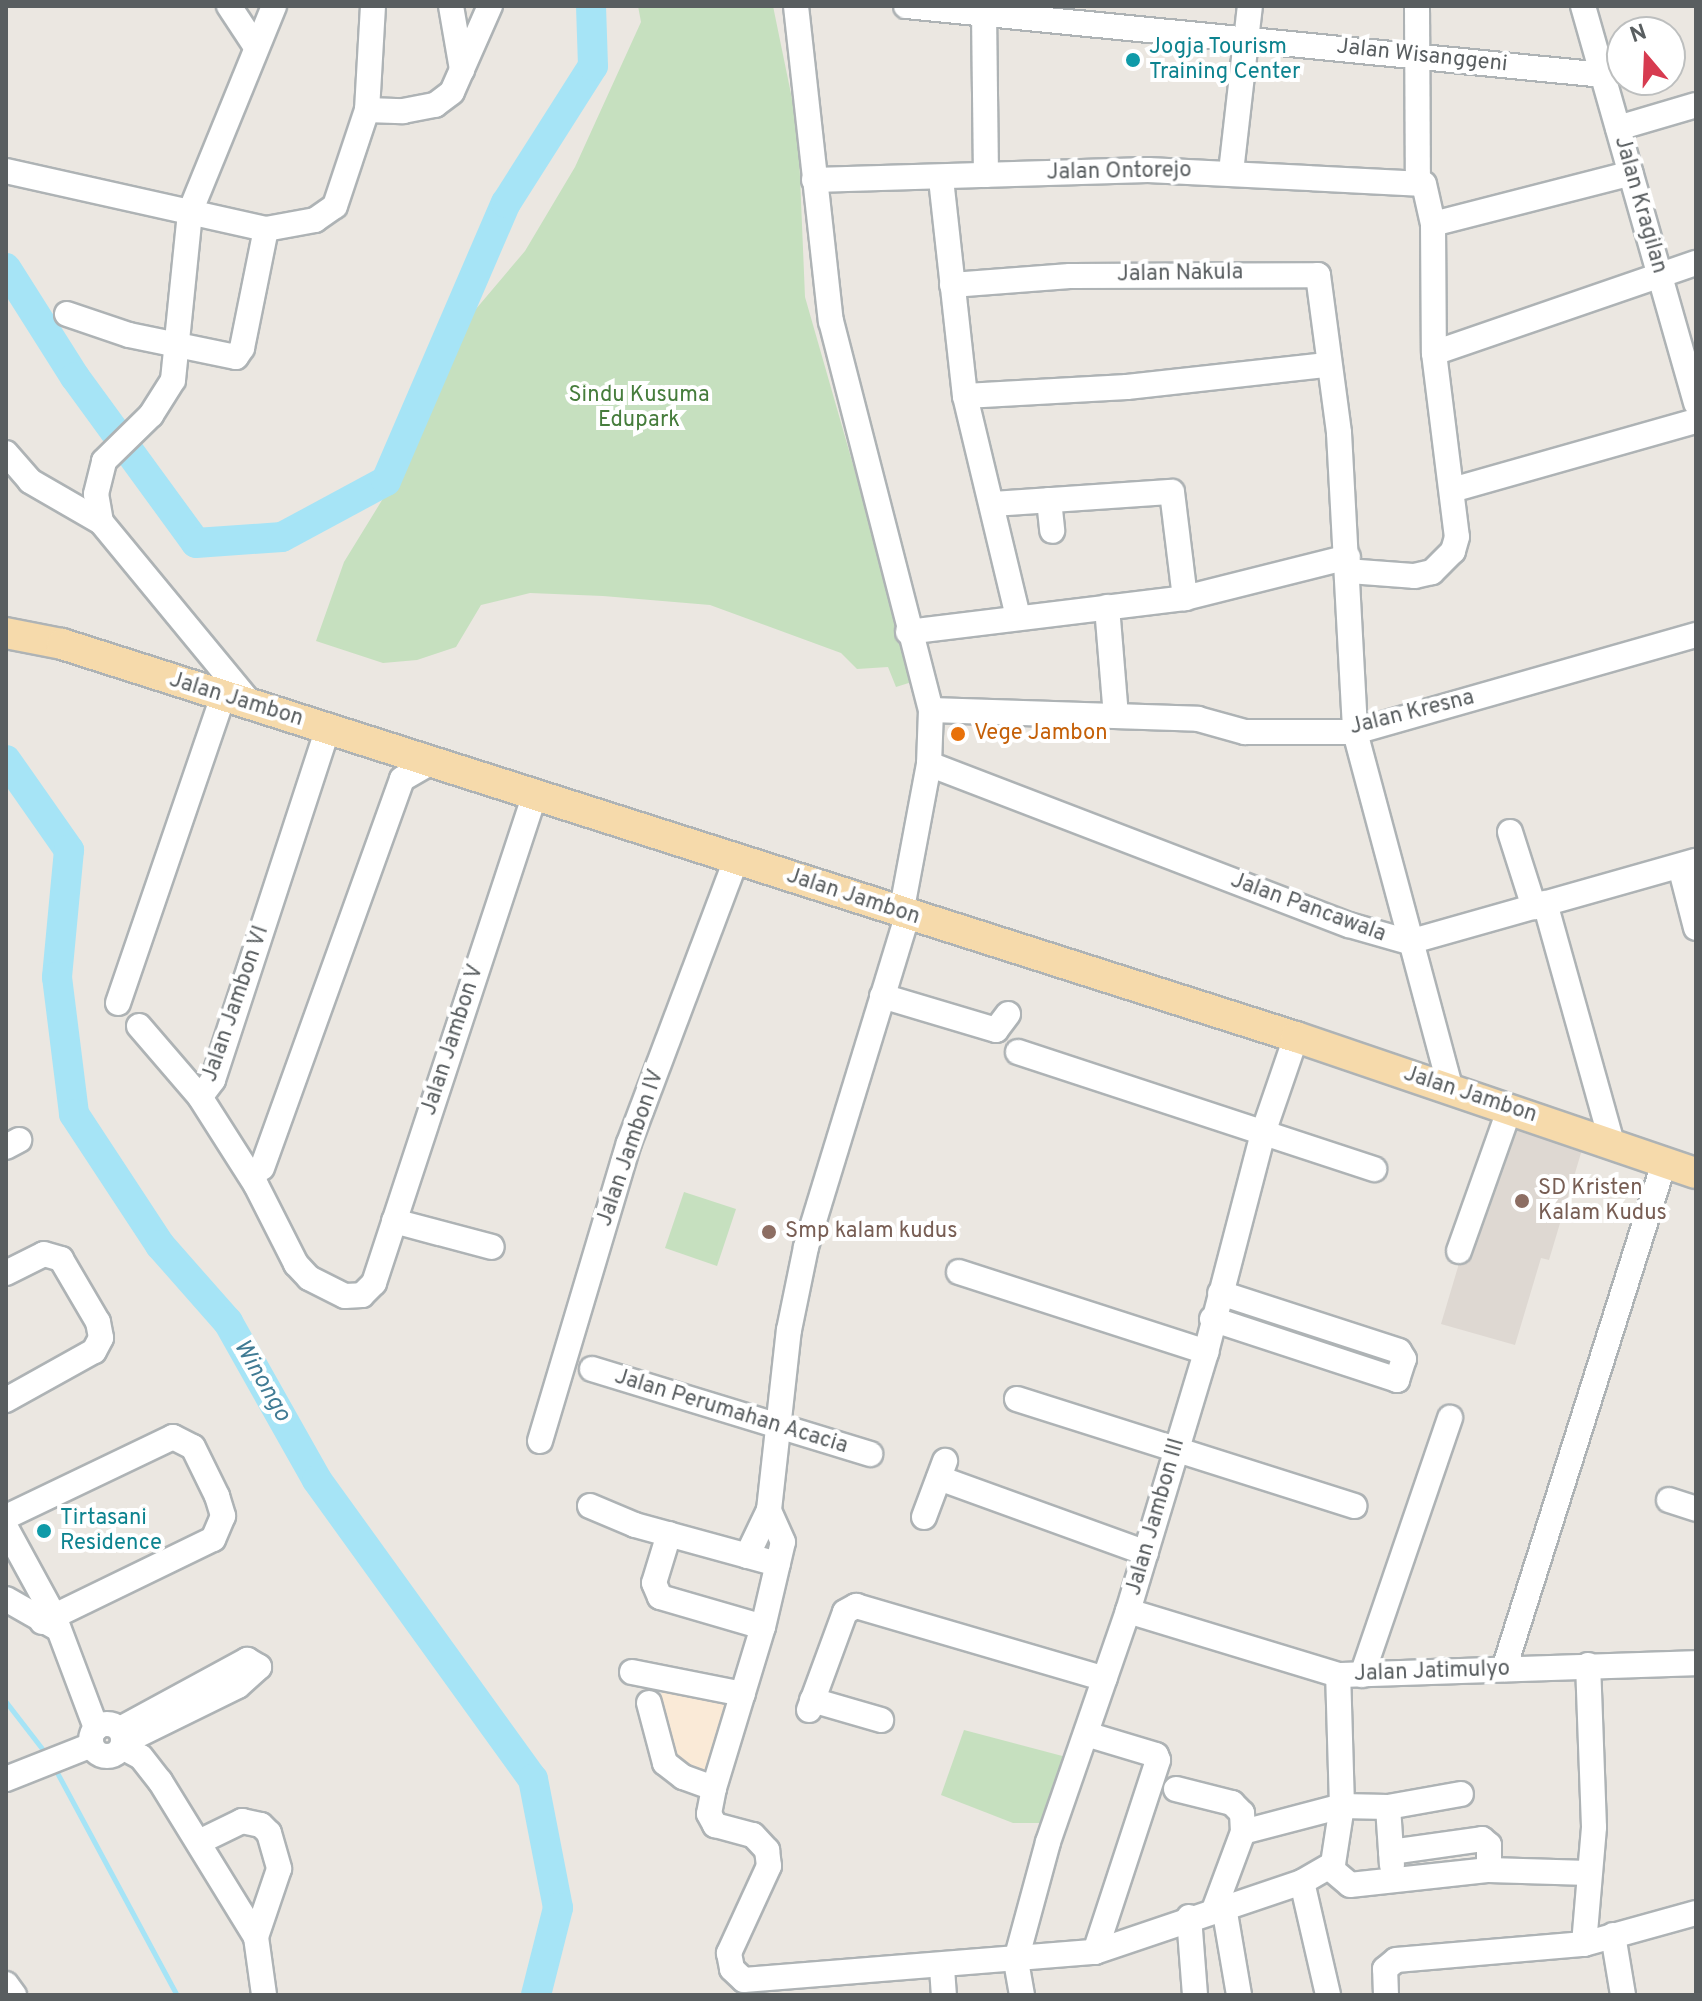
<!DOCTYPE html>
<style>
body{margin:0}
#map{position:relative;width:1702px;height:2001px;overflow:hidden;background:#ebe7e1;font-family:Overpass,sans-serif}
div>[style]{position:absolute}
[style*='--x']{left:calc(var(--x)*1px);top:calc(var(--y)*1px);width:calc(var(--w)*1px);rotate:calc(var(--a)*1deg)}
.commercial>*{inset:0;background:#faead7}
.education>*{inset:0;background:#ded8d2}
.green>*{inset:0;background:#c6e0bf}
.stream>*{height:5px;margin:-2.5px;padding:0 2.5px;transform-origin:2.5px;border-radius:2.5px;background:#a6e4f6}
.river>*{height:30px;margin:-15px;padding:0 15px;transform-origin:15px;border-radius:15px;background:#a6e4f6}
.roads{filter:drop-shadow(2px 0 #aeb3b5) drop-shadow(-2px 0 #aeb3b5) drop-shadow(0 2px #aeb3b5) drop-shadow(0 -2px #aeb3b5)}
.minor>*{height:24px;margin:-12px;padding:0 12px;transform-origin:12px;border-radius:12px;background:#fff}
.minor>.ring{margin:-12px;padding:0;box-sizing:content-box;background:none;border:24px solid #fff;border-radius:50%}
.major>*{height:30px;margin:-15px;padding:0 15px;transform-origin:15px;border-radius:15px;background:#f6daab}
.dots>*{width:22px;height:22px;translate:-50% -50%;box-sizing:border-box;border:4px solid #fff;border-radius:50%}
span{translate:-50% -50%;white-space:nowrap;text-align:center;line-height:1.15;-webkit-text-stroke:8px #fff;paint-order:stroke}
.culture-label{font-size:22px;color:#0d838f}
.left{translate:0 -50%;text-align:left}
.street-label{font-size:22px;color:#595e60}
.park-label{font-size:22px;color:#467d3c}
.food-label{font-size:22px;color:#c56008}
.education-label{font-size:22px;color:#785e54}
.water-label{font-size:24px;color:#407b94;font-style:italic}
.frame{position:absolute;inset:0;border:8px solid #595e60;pointer-events:none}
.north{position:absolute;left:1606px;top:16px;width:80px;height:80px;box-sizing:border-box;background:#fff;border:2px solid #bdbfbf;border-radius:50%;rotate:341deg;font-size:22px;font-weight:700;line-height:32px;text-align:center;color:#595e60}
.north::after{content:'';display:block;margin:auto;width:28px;height:36px;background:#d73b50;clip-path:polygon(50% 0,100% 100%,50% 72%,0 100%)}
</style>
<div id="map">
<div class="commercial">
<div style="clip-path:polygon(663px 1683px,731px 1698px,708px 1771px,669px 1763px,658px 1721px)"></div>
</div>
<div class="education">
<div style="clip-path:polygon(1502px 1119px,1584px 1143px,1549px 1260px,1541px 1258px,1515px 1345px,1441px 1324px)"></div>
</div>
<div class="green">
<div style="clip-path:polygon(638px 6px,773px 6px,798px 128px,805px 297px,915px 681px,896px 687px,888px 667px,857px 669px,841px 653px,710px 605px,603px 596px,530px 593px,481px 605px,456px 647px,417px 660px,383px 663px,316px 641px,344px 562px,395px 479px,470px 316px,525px 251px,575px 167px,641px 22px)"></div>
<div style="clip-path:polygon(684px 1192px,736px 1209px,717px 1266px,665px 1248px)"></div>
<div style="clip-path:polygon(964px 1730px,1070px 1758px,1047px 1823px,1013px 1823px,941px 1795px)"></div>
</div>
<div class="stream">
<div style="--x:6;--y:1702;--w:67;--a:52.3"></div>
<div style="--x:54;--y:1767;--w:259;--a:61.7"></div>
</div>
<div class="river">
<div style="--x:6;--y:268;--w:129;--a:57.7"></div>
<div style="--x:75;--y:377;--w:205;--a:53.9"></div>
<div style="--x:196;--y:543;--w:86;--a:-4"></div>
<div style="--x:282;--y:537;--w:118;--a:-28.3"></div>
<div style="--x:386;--y:481;--w:303;--a:-66.7"></div>
<div style="--x:506;--y:203;--w:162;--a:-57.6"></div>
<div style="--x:593;--y:66;--w:60;--a:-91.9"></div>
<div style="--x:6;--y:760;--w:110;--a:55"></div>
<div style="--x:69;--y:850;--w:128;--a:95.4"></div>
<div style="--x:57;--y:977;--w:138;--a:82.9"></div>
<div style="--x:74;--y:1114;--w:157;--a:56.7"></div>
<div style="--x:160;--y:1245;--w:103;--a:48.6"></div>
<div style="--x:228;--y:1322;--w:181;--a:60.6"></div>
<div style="--x:317;--y:1480;--w:369;--a:54.2"></div>
<div style="--x:533;--y:1779;--w:131;--a:79"></div>
<div style="--x:558;--y:1908;--w:90;--a:104.2"></div>
</div>
<div class="roads">
<div class="minor">
<div style="--x:229;--y:6;--w:49;--a:56.6"></div>
<div style="--x:373;--y:6;--w:104;--a:93.3"></div>
<div style="--x:367;--y:110;--w:36;--a:2"></div>
<div style="--x:403;--y:111;--w:33;--a:-11"></div>
<div style="--x:435;--y:105;--w:21;--a:-37"></div>
<div style="--x:452;--y:92;--w:94;--a:-66.2"></div>
<div style="--x:451;--y:6;--w:65;--a:80.2"></div>
<div style="--x:796;--y:6;--w:317;--a:83.7"></div>
<div style="--x:831;--y:321;--w:402;--a:75.6"></div>
<div style="--x:931;--y:710;--w:54;--a:92.1"></div>
<div style="--x:929;--y:764;--w:152;--a:100.6"></div>
<div style="--x:906;--y:6;--w:700;--a:5.65"></div>
<div style="--x:1417;--y:6;--w:176;--a:89.7"></div>
<div style="--x:1583;--y:6;--w:413;--a:74.1"></div>
<div style="--x:984;--y:12;--w:163;--a:89.3"></div>
<div style="--x:1618;--y:128;--w:81;--a:-16.4"></div>
<div style="--x:6;--y:171;--w:266;--a:12.6"></div>
<div style="--x:266;--y:229;--w:50;--a:-10.4"></div>
<div style="--x:315;--y:220;--w:24;--a:-35"></div>
<div style="--x:335;--y:206;--w:101;--a:-71.6"></div>
<div style="--x:1231;--y:172;--w:167;--a:-83.5"></div>
<div style="--x:941;--y:179;--w:218;--a:83.7"></div>
<div style="--x:965;--y:396;--w:226;--a:76.5"></div>
<div style="--x:814;--y:180;--w:334;--a:-1.7"></div>
<div style="--x:1148;--y:170;--w:276;--a:2.9"></div>
<div style="--x:1424;--y:184;--w:41;--a:77.3"></div>
<div style="--x:1433;--y:224;--w:129;--a:89.6"></div>
<div style="--x:1434;--y:353;--w:185;--a:82.9"></div>
<div style="--x:1457;--y:537;--w:15;--a:106"></div>
<div style="--x:1453;--y:551;--w:30;--a:135"></div>
<div style="--x:1432;--y:572;--w:18;--a:167"></div>
<div style="--x:1414;--y:576;--w:66;--a:-175.7"></div>
<div style="--x:1433;--y:224;--w:204;--a:-14.4"></div>
<div style="--x:952;--y:285;--w:118;--a:-4.4"></div>
<div style="--x:1070;--y:276;--w:248;--a:-0.2"></div>
<div style="--x:1318;--y:275;--w:159;--a:82.4"></div>
<div style="--x:1339;--y:433;--w:299;--a:86.9"></div>
<div style="--x:1355;--y:732;--w:371;--a:75"></div>
<div style="--x:67;--y:314;--w:65;--a:18.7"></div>
<div style="--x:129;--y:335;--w:109;--a:11.6"></div>
<div style="--x:236;--y:357;--w:11;--a:-56"></div>
<div style="--x:242;--y:348;--w:121;--a:-78.6"></div>
<div style="--x:1434;--y:353;--w:277;--a:-19"></div>
<div style="--x:965;--y:396;--w:162;--a:-3.2"></div>
<div style="--x:1127;--y:387;--w:201;--a:-6.3"></div>
<div style="--x:6;--y:453;--w:37;--a:49"></div>
<div style="--x:30;--y:481;--w:82;--a:30"></div>
<div style="--x:1452;--y:490;--w:254;--a:-15.8"></div>
<div style="--x:1049;--y:500;--w:31;--a:84"></div>
<div style="--x:994;--y:504;--w:178;--a:-3.9"></div>
<div style="--x:1172;--y:492;--w:107;--a:83"></div>
<div style="--x:1107;--y:607;--w:109;--a:85.3"></div>
<div style="--x:908;--y:632;--w:279;--a:-7"></div>
<div style="--x:1185;--y:598;--w:168;--a:-14.1"></div>
<div style="--x:251;--y:704;--w:236;--a:-129.5"></div>
<div style="--x:101;--y:522;--w:28;--a:-100"></div>
<div style="--x:96;--y:494;--w:34;--a:-76"></div>
<div style="--x:104;--y:461;--w:66;--a:-44.4"></div>
<div style="--x:151;--y:415;--w:41;--a:-57.8"></div>
<div style="--x:173;--y:380;--w:169;--a:-84.2"></div>
<div style="--x:190;--y:212;--w:222;--a:-67.8"></div>
<div style="--x:931;--y:710;--w:267;--a:1.9"></div>
<div style="--x:1198;--y:719;--w:49;--a:15.5"></div>
<div style="--x:1245;--y:732;--w:110;--a:0"></div>
<div style="--x:1355;--y:732;--w:355;--a:-15.9"></div>
<div style="--x:328;--y:728;--w:370;--a:108.1"></div>
<div style="--x:213;--y:1080;--w:21;--a:127"></div>
<div style="--x:200;--y:1097;--w:104;--a:57.5"></div>
<div style="--x:256;--y:1185;--w:89;--a:63.1"></div>
<div style="--x:296;--y:1264;--w:19;--a:47"></div>
<div style="--x:309;--y:1278;--w:40;--a:26.6"></div>
<div style="--x:345;--y:1296;--w:17;--a:-3"></div>
<div style="--x:362;--y:1295;--w:17;--a:-45"></div>
<div style="--x:374;--y:1283;--w:512;--a:-71.78"></div>
<div style="--x:929;--y:764;--w:450;--a:21"></div>
<div style="--x:1349;--y:925;--w:62;--a:15.8"></div>
<div style="--x:1409;--y:942;--w:298;--a:-15.8"></div>
<div style="--x:1510;--y:832;--w:79;--a:72.3"></div>
<div style="--x:1680;--y:866;--w:64;--a:75.5"></div>
<div style="--x:1545;--y:903;--w:249;--a:74.4"></div>
<div style="--x:882;--y:996;--w:119;--a:16.6"></div>
<div style="--x:996;--y:1030;--w:20;--a:-53"></div>
<div style="--x:118;--y:1003;--w:324;--a:-71.1"></div>
<div style="--x:139;--y:1026;--w:94;--a:49.3"></div>
<div style="--x:1018;--y:1052;--w:375;--a:18.2"></div>
<div style="--x:6;--y:1147;--w:15;--a:-28"></div>
<div style="--x:262;--y:1168;--w:413;--a:-70.2"></div>
<div style="--x:402;--y:779;--w:34;--a:-30"></div>
<div style="--x:394;--y:1221;--w:101;--a:14.9"></div>
<div style="--x:1459;--y:1251;--w:152;--a:-70.4"></div>
<div style="--x:959;--y:1272;--w:260;--a:17.9"></div>
<div style="--x:6;--y:1273;--w:42;--a:-26.6"></div>
<div style="--x:44;--y:1254;--w:18;--a:16"></div>
<div style="--x:61;--y:1259;--w:73;--a:59.6"></div>
<div style="--x:98;--y:1322;--w:16;--a:79"></div>
<div style="--x:101;--y:1338;--w:15;--a:118"></div>
<div style="--x:94;--y:1351;--w:101;--a:150.9"></div>
<div style="--x:1212;--y:1319;--w:195;--a:18.2"></div>
<div style="--x:1397;--y:1380;--w:22;--a:-72"></div>
<div style="--x:1404;--y:1359;--w:9;--a:-122"></div>
<div style="--x:1399;--y:1351;--w:188;--a:-162"></div>
<div style="--x:592;--y:1369;--w:291;--a:17"></div>
<div style="--x:1017;--y:1399;--w:354;--a:17.6"></div>
<div style="--x:540;--y:1441;--w:311;--a:-73.4"></div>
<div style="--x:629;--y:1143;--w:303;--a:-69.3"></div>
<div style="--x:939;--y:1478;--w:220;--a:19.9"></div>
<div style="--x:1669;--y:1500;--w:28;--a:18"></div>
<div style="--x:590;--y:1506;--w:49;--a:22.9"></div>
<div style="--x:635;--y:1525;--w:148;--a:15.3"></div>
<div style="--x:6;--y:1517;--w:185;--a:-25.6"></div>
<div style="--x:173;--y:1437;--w:22;--a:27"></div>
<div style="--x:193;--y:1447;--w:55;--a:63.9"></div>
<div style="--x:217;--y:1496;--w:21;--a:73"></div>
<div style="--x:223;--y:1516;--w:25;--a:113"></div>
<div style="--x:213;--y:1539;--w:190;--a:154.1"></div>
<div style="--x:924;--y:1517;--w:60;--a:-69.4"></div>
<div style="--x:6;--y:1528;--w:100;--a:61.4"></div>
<div style="--x:54;--y:1616;--w:120;--a:69.4"></div>
<div style="--x:669;--y:1534;--w:51;--a:107"></div>
<div style="--x:654;--y:1583;--w:15;--a:67"></div>
<div style="--x:660;--y:1597;--w:107;--a:16.2"></div>
<div style="--x:747;--y:1556;--w:51;--a:-64.4"></div>
<div style="--x:6;--y:1599;--w:56;--a:29.7"></div>
<div style="--x:1128;--y:1611;--w:220;--a:16.9"></div>
<div style="--x:1338;--y:1675;--w:358;--a:-1.9"></div>
<div style="--x:1504;--y:1669;--w:531;--a:-72.45"></div>
<div style="--x:632;--y:1672;--w:113;--a:11.2"></div>
<div style="--x:1362;--y:1675;--w:272;--a:-71.1"></div>
<div style="--x:812;--y:1700;--w:72;--a:16.2"></div>
<div style="--x:649;--y:1703;--w:62;--a:75.1"></div>
<div style="--x:665;--y:1763;--w:23;--a:38"></div>
<div style="--x:683;--y:1777;--w:33;--a:20"></div>
<div style="--x:714;--y:1788;--w:26;--a:101"></div>
<div style="--x:709;--y:1814;--w:13;--a:61"></div>
<div style="--x:715;--y:1825;--w:39;--a:15"></div>
<div style="--x:753;--y:1835;--w:21;--a:47"></div>
<div style="--x:767;--y:1850;--w:16;--a:83"></div>
<div style="--x:769;--y:1866;--w:96;--a:114.7"></div>
<div style="--x:729;--y:1953;--w:16;--a:79"></div>
<div style="--x:732;--y:1969;--w:16;--a:43"></div>
<div style="--x:744;--y:1980;--w:352;--a:-4.6"></div>
<div style="--x:1095;--y:1952;--w:202;--a:-71.8"></div>
<div style="--x:1158;--y:1760;--w:5;--a:-112"></div>
<div style="--x:1156;--y:1755;--w:73;--a:-163.3"></div>
<div style="--x:809;--y:1710;--w:104;--a:-69.8"></div>
<div style="--x:845;--y:1612;--w:13;--a:-29"></div>
<div style="--x:856;--y:1606;--w:259;--a:16.3"></div>
<div class="ring" style="left:91px;top:1724px;width:8px;height:8px"></div>
<div style="--x:120;--y:1729;--w:145;--a:-28.5"></div>
<div style="--x:247;--y:1660;--w:14;--a:30"></div>
<div style="--x:259;--y:1667;--w:28;--a:138"></div>
<div style="--x:238;--y:1686;--w:127;--a:153.8"></div>
<div style="--x:122;--y:1747;--w:21;--a:28"></div>
<div style="--x:141;--y:1757;--w:31;--a:52"></div>
<div style="--x:160;--y:1781;--w:183;--a:58.4"></div>
<div style="--x:256;--y:1937;--w:59;--a:82.1"></div>
<div style="--x:6;--y:1779;--w:92;--a:-21.6"></div>
<div style="--x:714;--y:1788;--w:168;--a:-73.1"></div>
<div style="--x:763;--y:1627;--w:87;--a:-76.8"></div>
<div style="--x:783;--y:1542;--w:35;--a:-114"></div>
<div style="--x:769;--y:1510;--w:181;--a:-83.7"></div>
<div style="--x:789;--y:1330;--w:85;--a:-78.4"></div>
<div style="--x:806;--y:1247;--w:346;--a:-73"></div>
<div style="--x:1176;--y:1789;--w:58;--a:14"></div>
<div style="--x:1232;--y:1803;--w:14;--a:45"></div>
<div style="--x:1242;--y:1813;--w:19;--a:87"></div>
<div style="--x:1243;--y:1832;--w:83;--a:110.4"></div>
<div style="--x:1388;--y:1807;--w:58;--a:86.1"></div>
<div style="--x:1243;--y:1832;--w:102;--a:-14.7"></div>
<div style="--x:1342;--y:1806;--w:46;--a:1.2"></div>
<div style="--x:1388;--y:1807;--w:74;--a:-10.1"></div>
<div style="--x:199;--y:1842;--w:48;--a:-26"></div>
<div style="--x:242;--y:1821;--w:19;--a:12"></div>
<div style="--x:261;--y:1825;--w:11;--a:45"></div>
<div style="--x:269;--y:1833;--w:37;--a:74"></div>
<div style="--x:279;--y:1869;--w:72;--a:108.7"></div>
<div style="--x:1391;--y:1852;--w:92;--a:-8.1"></div>
<div style="--x:1482;--y:1839;--w:9;--a:41"></div>
<div style="--x:1489;--y:1845;--w:25;--a:90"></div>
<div style="--x:1330;--y:1868;--w:26;--a:40"></div>
<div style="--x:1350;--y:1885;--w:140;--a:-6.2"></div>
<div style="--x:1489;--y:1870;--w:100;--a:1.7"></div>
<div style="--x:1302;--y:1882;--w:116;--a:77"></div>
<div style="--x:1224;--y:1907;--w:89;--a:80.3"></div>
<div style="--x:1189;--y:1917;--w:78;--a:85.6"></div>
<div style="--x:1613;--y:1935;--w:61;--a:80.5"></div>
<div style="--x:1584;--y:1944;--w:117;--a:-85.1"></div>
<div style="--x:1594;--y:1827;--w:162;--a:-92.1"></div>
<div style="--x:1095;--y:1952;--w:219;--a:-18.7"></div>
<div style="--x:1302;--y:1882;--w:36;--a:-30"></div>
<div style="--x:1333;--y:1864;--w:59;--a:-81.2"></div>
<div style="--x:1342;--y:1806;--w:131;--a:-91.7"></div>
<div style="--x:942;--y:1968;--w:27;--a:86"></div>
<div style="--x:6;--y:1984;--w:14;--a:54"></div>
<div style="--x:1022;--y:1995;--w:36;--a:-100"></div>
<div style="--x:1016;--y:1960;--w:122;--a:-74.8"></div>
<div style="--x:1048;--y:1842;--w:244;--a:-70.9"></div>
<div style="--x:1128;--y:1611;--w:270;--a:-73.2"></div>
<div style="--x:1206;--y:1352;--w:226;--a:-75.4"></div>
<div style="--x:1263;--y:1133;--w:102;--a:-71"></div>
<div style="--x:1386;--y:1995;--w:26;--a:-92"></div>
<div style="--x:1385;--y:1969;--w:14;--a:-39"></div>
<div style="--x:1396;--y:1960;--w:189;--a:-4.9"></div>
<div style="--x:1584;--y:1944;--w:116;--a:-15.5"></div>
</div>
<div class="major">
<div style="--x:6;--y:633;--w:57;--a:11.1"></div>
<div style="--x:62;--y:644;--w:1295;--a:17.67"></div>
<div style="--x:1296;--y:1037;--w:422;--a:18.8"></div>
</div>
</div>
<div class="dots">
<div style="left:1133px;top:60px;background:#0f9aa8"></div>
<div style="left:958px;top:734px;background:#e8710a"></div>
<div style="left:1522px;top:1201px;background:#8d6e63"></div>
<div style="left:769px;top:1232px;background:#8d6e63"></div>
<div style="left:44px;top:1531px;background:#0f9aa8"></div>
</div>
<div class="culture-label">
<span class="left" style="left:1149px;top:60px">Jogja Tourism<br>Training Center</span>
<span class="left" style="left:60px;top:1531px">Tirtasani<br>Residence</span>
</div>
<div class="street-label">
<span style="left:1422px;top:56px;rotate:6deg">Jalan Wisanggeni</span>
<span style="left:1119px;top:172px;rotate:-1deg">Jalan Ontorejo</span>
<span style="left:1640px;top:205px;rotate:74deg">Jalan Kragilan</span>
<span style="left:1180px;top:274px;rotate:-1deg">Jalan Nakula</span>
<span style="left:236px;top:700px;rotate:17deg">Jalan Jambon</span>
<span style="left:1412px;top:713px;rotate:-14deg">Jalan Kresna</span>
<span style="left:853px;top:897px;rotate:18deg">Jalan Jambon</span>
<span style="left:1308px;top:908px;rotate:20deg">Jalan Pancawala</span>
<span style="left:236px;top:1004px;rotate:-71deg">Jalan Jambon VI</span>
<span style="left:453px;top:1040px;rotate:-72deg">Jalan Jambon V</span>
<span style="left:1470px;top:1095px;rotate:18deg">Jalan Jambon</span>
<span style="left:631px;top:1148px;rotate:-71deg">Jalan Jambon IV</span>
<span style="left:731px;top:1412px;rotate:17deg">Jalan Perumahan Acacia</span>
<span style="left:1156px;top:1517px;rotate:-74deg">Jalan Jambon III</span>
<span style="left:1432px;top:1672px;rotate:-2deg">Jalan Jatimulyo</span>
</div>
<div class="park-label">
<span style="left:639px;top:408px">Sindu Kusuma<br>Edupark</span>
</div>
<div class="food-label">
<span class="left" style="left:974px;top:734px">Vege Jambon</span>
</div>
<div class="education-label">
<span class="left" style="left:1538px;top:1201px">SD Kristen<br>Kalam Kudus</span>
<span class="left" style="left:785px;top:1232px">Smp kalam kudus</span>
</div>
<div class="water-label">
<span style="left:261px;top:1381px;rotate:60deg">Winongo</span>
</div>
<div class="frame"></div>
<div class="north">N</div>
</div>
